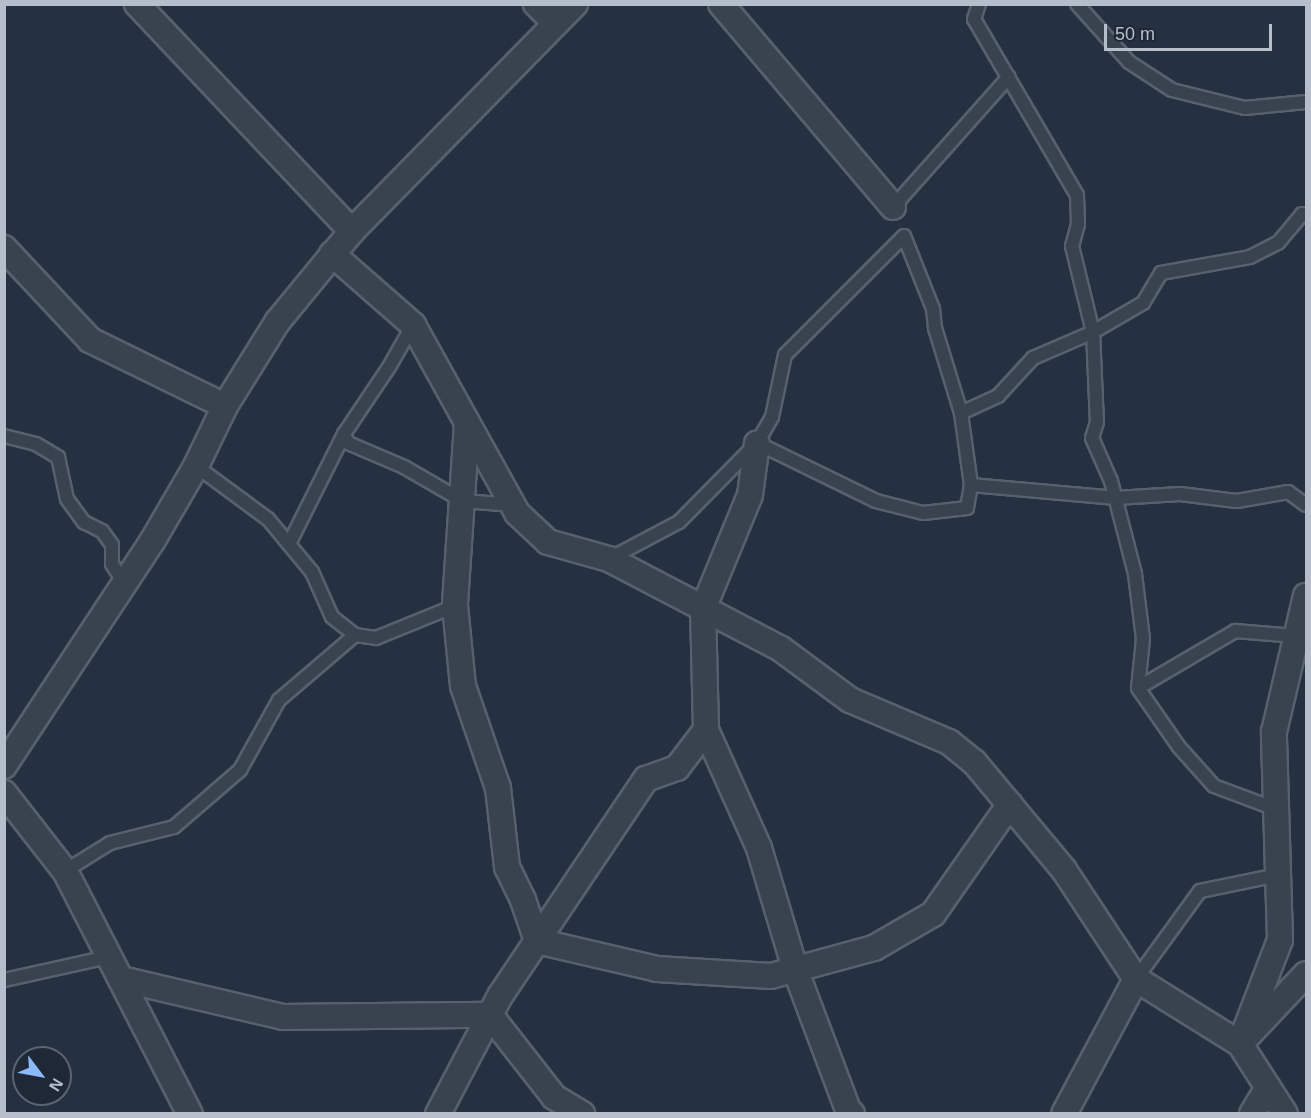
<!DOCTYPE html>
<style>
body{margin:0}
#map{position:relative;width:1311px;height:1118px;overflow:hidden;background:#253141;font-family:Arial,sans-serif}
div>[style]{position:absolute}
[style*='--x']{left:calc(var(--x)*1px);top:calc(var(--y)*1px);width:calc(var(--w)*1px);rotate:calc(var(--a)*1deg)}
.roads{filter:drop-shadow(2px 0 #57616e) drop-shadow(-2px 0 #57616e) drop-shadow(0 2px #57616e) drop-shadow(0 -2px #57616e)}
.lane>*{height:12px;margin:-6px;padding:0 6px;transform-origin:6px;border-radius:6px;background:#394350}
.street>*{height:24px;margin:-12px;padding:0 12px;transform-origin:12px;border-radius:12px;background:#394350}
span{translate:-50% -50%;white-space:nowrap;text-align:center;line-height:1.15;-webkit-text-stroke:4.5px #1e2836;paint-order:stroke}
.frame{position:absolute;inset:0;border:6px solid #b6becb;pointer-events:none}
.north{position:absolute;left:12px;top:1046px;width:60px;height:60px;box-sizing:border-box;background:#1e2836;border:2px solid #5b6472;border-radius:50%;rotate:122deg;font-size:16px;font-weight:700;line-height:24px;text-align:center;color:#b6becb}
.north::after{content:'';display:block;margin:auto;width:21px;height:27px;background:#8bb9fa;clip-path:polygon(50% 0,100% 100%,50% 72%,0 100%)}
.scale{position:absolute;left:1104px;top:24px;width:168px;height:27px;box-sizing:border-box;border:3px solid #b6becb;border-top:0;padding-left:8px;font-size:18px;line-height:21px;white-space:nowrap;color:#b6becb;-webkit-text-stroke:4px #1e2836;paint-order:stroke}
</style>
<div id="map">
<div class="roads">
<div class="lane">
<div style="--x:979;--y:4;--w:16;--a:108"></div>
<div style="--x:974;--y:19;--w:204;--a:59.7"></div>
<div style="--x:1077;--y:195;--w:29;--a:88"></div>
<div style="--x:1078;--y:224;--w:23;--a:105"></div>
<div style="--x:1072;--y:246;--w:89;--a:76.3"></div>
<div style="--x:1093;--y:332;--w:90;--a:87.5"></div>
<div style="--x:1097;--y:422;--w:17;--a:107"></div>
<div style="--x:1092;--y:438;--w:47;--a:66.2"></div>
<div style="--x:1111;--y:481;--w:96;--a:75.5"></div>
<div style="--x:1135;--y:574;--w:65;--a:83"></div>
<div style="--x:1143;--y:639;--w:49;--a:95.8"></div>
<div style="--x:1138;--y:688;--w:72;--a:55.2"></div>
<div style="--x:1179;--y:747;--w:52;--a:48.1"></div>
<div style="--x:1214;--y:786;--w:66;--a:20.4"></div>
<div style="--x:1077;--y:4;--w:78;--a:48.1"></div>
<div style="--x:1129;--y:62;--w:51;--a:33.1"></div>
<div style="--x:1172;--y:90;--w:75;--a:13.9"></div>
<div style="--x:1245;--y:108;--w:61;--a:-5.6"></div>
<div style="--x:893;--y:207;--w:174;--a:-48.3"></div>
<div style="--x:413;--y:325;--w:48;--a:119.7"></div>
<div style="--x:389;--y:367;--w:81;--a:123.9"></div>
<div style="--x:344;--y:434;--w:10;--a:66"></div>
<div style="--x:348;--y:443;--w:61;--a:23.2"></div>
<div style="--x:404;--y:467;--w:68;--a:30"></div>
<div style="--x:463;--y:501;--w:50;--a:4.6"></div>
<div style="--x:961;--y:413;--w:41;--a:-24.7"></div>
<div style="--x:998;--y:396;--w:52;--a:-47.4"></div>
<div style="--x:1033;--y:358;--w:65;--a:-23.4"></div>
<div style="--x:1093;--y:332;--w:58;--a:-30.1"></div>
<div style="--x:1143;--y:303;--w:35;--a:-59"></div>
<div style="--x:1161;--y:273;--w:90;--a:-10.2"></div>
<div style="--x:1250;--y:257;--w:31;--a:-27"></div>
<div style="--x:1278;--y:243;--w:38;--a:-50"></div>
<div style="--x:1302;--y:214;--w:4;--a:14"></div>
<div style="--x:4;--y:436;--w:33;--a:14"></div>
<div style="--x:36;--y:444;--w:26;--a:31"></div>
<div style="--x:58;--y:457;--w:43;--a:77.9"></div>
<div style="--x:67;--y:499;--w:29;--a:54"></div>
<div style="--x:84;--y:522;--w:20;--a:27"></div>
<div style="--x:102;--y:531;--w:17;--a:54"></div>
<div style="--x:112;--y:545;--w:19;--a:90"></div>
<div style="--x:112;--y:564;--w:22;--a:58"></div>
<div style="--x:196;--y:466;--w:89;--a:36.4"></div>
<div style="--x:268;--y:519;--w:69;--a:50.3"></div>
<div style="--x:312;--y:572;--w:49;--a:66"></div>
<div style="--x:332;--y:617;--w:29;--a:38"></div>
<div style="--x:355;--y:635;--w:21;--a:8"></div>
<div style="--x:376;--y:638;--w:85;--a:-22.1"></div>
<div style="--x:971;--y:485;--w:146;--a:5.1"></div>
<div style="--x:1116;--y:498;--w:64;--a:-3.6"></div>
<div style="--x:1180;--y:494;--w:57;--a:7"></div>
<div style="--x:1237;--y:501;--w:52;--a:-10"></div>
<div style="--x:1288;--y:492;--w:22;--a:36"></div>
<div style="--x:289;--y:544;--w:123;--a:-63.4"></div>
<div style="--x:609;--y:559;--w:79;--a:-27.9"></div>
<div style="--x:679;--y:522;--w:111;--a:-45.4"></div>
<div style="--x:757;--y:443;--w:30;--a:-60"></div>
<div style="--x:772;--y:417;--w:63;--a:-78.2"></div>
<div style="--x:785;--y:355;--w:168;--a:-45"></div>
<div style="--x:904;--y:236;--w:79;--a:68.3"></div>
<div style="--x:933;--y:309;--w:19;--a:84"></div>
<div style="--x:935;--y:328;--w:89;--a:73"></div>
<div style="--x:961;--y:413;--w:73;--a:82.1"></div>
<div style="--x:971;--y:485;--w:23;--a:100"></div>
<div style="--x:967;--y:508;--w:44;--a:173.5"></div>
<div style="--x:923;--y:513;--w:49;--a:-165.7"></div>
<div style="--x:876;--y:501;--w:132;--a:-154"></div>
<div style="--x:1138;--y:688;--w:113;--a:-30.4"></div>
<div style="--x:1235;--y:631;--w:61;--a:4.7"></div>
<div style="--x:65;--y:871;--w:53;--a:-31.9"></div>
<div style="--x:110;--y:843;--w:66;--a:-14"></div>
<div style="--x:174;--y:827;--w:87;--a:-40.8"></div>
<div style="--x:240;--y:770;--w:80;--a:-60.9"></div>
<div style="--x:279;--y:700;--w:100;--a:-40.5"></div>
<div style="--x:1136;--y:979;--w:109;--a:-54"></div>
<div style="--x:1200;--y:891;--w:80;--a:-11.6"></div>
<div style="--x:4;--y:980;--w:107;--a:-12.4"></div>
</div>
<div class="street">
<div style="--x:137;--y:4;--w:313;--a:46.6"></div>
<div style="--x:536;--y:4;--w:27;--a:45"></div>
<div style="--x:721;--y:4;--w:266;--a:49.7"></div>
<div style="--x:4;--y:248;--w:126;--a:46.9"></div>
<div style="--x:90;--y:340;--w:150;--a:26.1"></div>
<div style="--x:332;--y:254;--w:108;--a:41.2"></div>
<div style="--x:413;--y:325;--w:215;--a:61"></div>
<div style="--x:517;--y:513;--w:42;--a:43.1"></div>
<div style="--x:548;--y:542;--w:63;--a:15.6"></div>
<div style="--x:609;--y:559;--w:194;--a:27.6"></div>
<div style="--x:781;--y:649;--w:86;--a:36.5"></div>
<div style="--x:850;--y:700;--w:108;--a:23"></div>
<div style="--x:949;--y:742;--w:32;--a:39"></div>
<div style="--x:974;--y:762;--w:141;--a:50.2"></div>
<div style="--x:1064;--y:870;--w:131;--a:56.6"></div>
<div style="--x:1136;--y:979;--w:123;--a:32"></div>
<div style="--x:1240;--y:1044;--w:96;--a:-46.7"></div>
<div style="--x:467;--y:423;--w:183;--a:93.8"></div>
<div style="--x:455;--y:606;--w:80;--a:84.3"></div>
<div style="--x:463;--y:686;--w:108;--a:71.1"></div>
<div style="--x:498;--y:788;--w:80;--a:83.5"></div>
<div style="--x:507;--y:867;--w:37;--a:64"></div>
<div style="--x:523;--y:900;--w:43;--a:71.1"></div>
<div style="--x:537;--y:941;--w:123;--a:13.1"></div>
<div style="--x:657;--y:969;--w:114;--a:3.5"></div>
<div style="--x:771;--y:976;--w:107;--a:-15.2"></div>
<div style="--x:874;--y:948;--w:68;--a:-30"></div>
<div style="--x:933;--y:914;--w:134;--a:-55"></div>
<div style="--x:706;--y:730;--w:129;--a:65.8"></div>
<div style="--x:759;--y:848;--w:126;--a:73.4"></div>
<div style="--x:795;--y:969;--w:151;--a:69.4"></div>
<div style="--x:848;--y:1110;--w:6;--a:45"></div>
<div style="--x:4;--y:766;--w:271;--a:-56.6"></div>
<div style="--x:153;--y:540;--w:86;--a:-59.8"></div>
<div style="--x:196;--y:466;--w:67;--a:-64.2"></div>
<div style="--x:225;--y:406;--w:100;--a:-58.1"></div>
<div style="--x:278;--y:321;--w:117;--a:-50.6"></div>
<div style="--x:352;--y:231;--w:318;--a:-45.5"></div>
<div style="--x:4;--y:793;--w:99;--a:52"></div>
<div style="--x:65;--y:871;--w:273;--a:62.8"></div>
<div style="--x:121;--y:979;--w:166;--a:13.2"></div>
<div style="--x:283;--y:1017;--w:207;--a:-0.6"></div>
<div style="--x:490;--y:1015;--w:104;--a:52"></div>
<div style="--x:554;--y:1097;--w:33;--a:31"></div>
<div style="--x:438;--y:1114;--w:133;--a:-62.3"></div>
<div style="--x:500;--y:996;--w:262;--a:-56.1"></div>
<div style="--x:646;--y:779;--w:33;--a:-20"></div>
<div style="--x:677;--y:768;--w:48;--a:-52.7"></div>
<div style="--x:706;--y:730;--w:121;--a:-91.4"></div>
<div style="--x:703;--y:609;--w:123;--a:-67.6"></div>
<div style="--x:750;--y:495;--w:52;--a:-82.3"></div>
<div style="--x:1064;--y:1114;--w:153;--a:-61.9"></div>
<div style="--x:1252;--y:1114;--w:31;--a:-59"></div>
<div style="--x:1285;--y:1114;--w:83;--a:-122.7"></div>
<div style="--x:1240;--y:1044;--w:111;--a:-69"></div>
<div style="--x:1280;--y:940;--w:208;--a:-91.7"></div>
<div style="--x:1274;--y:732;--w:140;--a:-76.8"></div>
</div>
</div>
<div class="frame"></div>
<div class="north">N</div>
<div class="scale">50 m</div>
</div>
